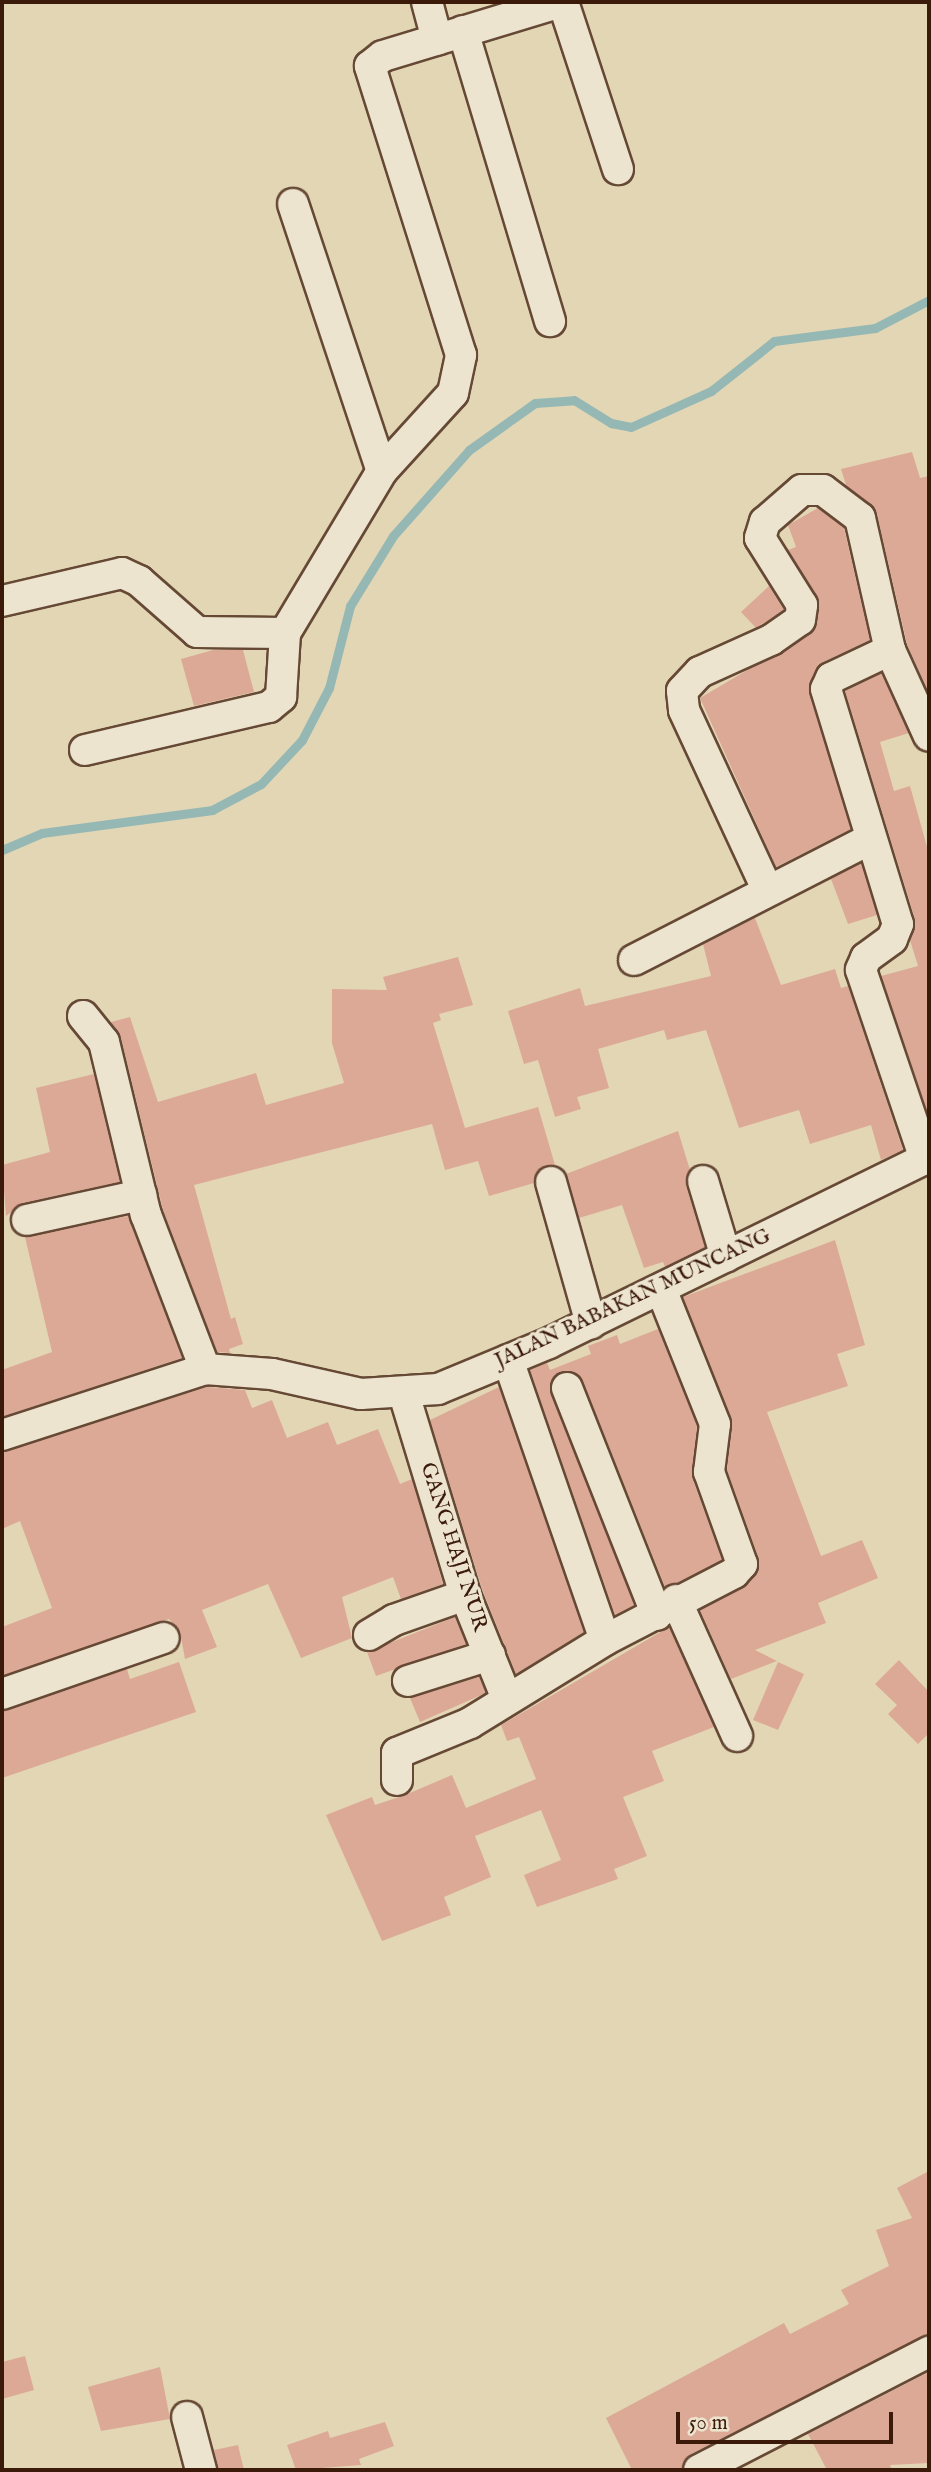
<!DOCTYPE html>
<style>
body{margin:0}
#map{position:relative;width:931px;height:2472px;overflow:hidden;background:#e2d6b5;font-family:"IM FELL English",serif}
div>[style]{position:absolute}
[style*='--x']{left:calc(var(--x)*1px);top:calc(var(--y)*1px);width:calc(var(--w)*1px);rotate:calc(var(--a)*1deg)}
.stream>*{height:9px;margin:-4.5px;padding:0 4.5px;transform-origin:4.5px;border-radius:4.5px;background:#96b8b4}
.building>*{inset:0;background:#dda997}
.roads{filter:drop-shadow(2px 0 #664935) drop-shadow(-2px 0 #664935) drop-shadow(0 2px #664935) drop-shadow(0 -2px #664935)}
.minor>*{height:30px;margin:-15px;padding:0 15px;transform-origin:15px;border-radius:15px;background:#ece4cf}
span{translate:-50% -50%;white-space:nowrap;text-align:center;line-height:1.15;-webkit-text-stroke:6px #ece4cf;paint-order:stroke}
.street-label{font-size:21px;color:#3c1a0a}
.frame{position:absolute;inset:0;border:4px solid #3c1a0a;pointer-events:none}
.scale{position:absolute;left:676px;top:2412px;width:217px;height:32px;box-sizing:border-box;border:4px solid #3c1a0a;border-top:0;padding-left:9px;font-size:21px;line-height:24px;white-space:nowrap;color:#3c1a0a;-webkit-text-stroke:5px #ece4cf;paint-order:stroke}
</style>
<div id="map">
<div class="stream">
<div style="--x:2;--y:850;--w:43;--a:-23"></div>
<div style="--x:42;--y:833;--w:172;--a:-7.7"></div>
<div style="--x:212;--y:810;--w:55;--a:-28"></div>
<div style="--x:261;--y:784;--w:60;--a:-47"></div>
<div style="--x:302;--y:740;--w:59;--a:-62.6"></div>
<div style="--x:329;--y:688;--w:85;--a:-75.6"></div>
<div style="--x:350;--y:606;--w:82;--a:-58.4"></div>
<div style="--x:393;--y:536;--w:115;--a:-48.5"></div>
<div style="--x:469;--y:450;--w:81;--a:-35.5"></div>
<div style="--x:535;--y:403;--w:39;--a:-4"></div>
<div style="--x:574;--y:400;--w:44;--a:31.9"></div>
<div style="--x:611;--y:423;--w:20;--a:11"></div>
<div style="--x:631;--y:427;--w:88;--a:-24.2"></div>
<div style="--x:711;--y:391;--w:80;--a:-38.4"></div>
<div style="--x:774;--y:341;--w:102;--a:-7.3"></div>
<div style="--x:875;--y:328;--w:61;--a:-27.4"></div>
</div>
<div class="building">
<div style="clip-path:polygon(912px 452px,920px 478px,929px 476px,929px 694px,907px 644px,877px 514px,846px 485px,841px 469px)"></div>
<div style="clip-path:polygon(818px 508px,844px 528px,870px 640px,823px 662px,810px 683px,851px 829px,776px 867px,700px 698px,815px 630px,817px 597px,788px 550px,796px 547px,788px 525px)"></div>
<div style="clip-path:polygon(769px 586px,784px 610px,756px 628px,741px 612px)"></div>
<div style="clip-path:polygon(213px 650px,243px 650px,254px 692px,194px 706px,181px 659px)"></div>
<div style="clip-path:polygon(881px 673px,909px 733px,880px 742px,894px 791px,910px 786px,929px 854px,929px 1117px,881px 976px,918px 966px,910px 940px,915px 919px,845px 691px)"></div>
<div style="clip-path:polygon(861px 863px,877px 915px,848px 924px,831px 879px)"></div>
<div style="clip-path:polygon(755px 918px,781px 985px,835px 969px,841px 988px,848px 986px,903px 1150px,881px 1160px,871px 1125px,810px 1144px,799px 1110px,739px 1128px,706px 1030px,667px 1040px,664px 1030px,598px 1049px,609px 1088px,577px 1097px,581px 1109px,555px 1117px,538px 1060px,524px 1064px,508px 1011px,580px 988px,585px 1006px,711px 976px,703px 944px)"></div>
<div style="clip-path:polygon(458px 957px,473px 1005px,439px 1014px,441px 1020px,433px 1023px,465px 1128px,538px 1107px,555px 1165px,539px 1169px,534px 1183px,489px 1196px,478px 1161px,445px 1170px,432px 1124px,194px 1185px,231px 1319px,235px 1317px,243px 1344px,229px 1349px,230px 1353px,217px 1352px,163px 1210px,121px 1038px,111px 1022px,130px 1017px,158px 1102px,256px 1073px,266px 1105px,344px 1083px,332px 1043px,332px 989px,387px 990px,383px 977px)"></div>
<div style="clip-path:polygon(94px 1074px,120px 1182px,23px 1203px,6px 1216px,2px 1165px,50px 1152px,36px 1088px)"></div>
<div style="clip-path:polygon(678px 1131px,690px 1170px,686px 1186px,705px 1247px,665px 1267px,663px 1262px,644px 1268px,622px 1205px,579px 1218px,566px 1174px)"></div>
<div style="clip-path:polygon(128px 1216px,182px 1358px,2px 1417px,2px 1370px,52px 1352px,25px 1237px)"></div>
<div style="clip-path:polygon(835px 1240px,865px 1345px,837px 1354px,848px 1386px,767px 1412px,821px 1556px,862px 1540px,878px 1578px,818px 1603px,826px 1623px,755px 1650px,777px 1661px,731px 1679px,700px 1610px,747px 1585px,759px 1559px,727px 1470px,731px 1418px,683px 1297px)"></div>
<div style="clip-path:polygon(658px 1329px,697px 1426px,692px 1477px,722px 1560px,677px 1583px,665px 1587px,583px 1381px,569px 1371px,554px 1377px,550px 1385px,634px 1605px,615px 1615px,530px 1370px,547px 1363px,550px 1370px,591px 1354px,588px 1346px,617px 1335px,620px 1344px)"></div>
<div style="clip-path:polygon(207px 1387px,245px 1390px,252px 1408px,272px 1400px,287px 1438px,328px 1422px,337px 1445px,378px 1429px,400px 1484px,412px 1479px,443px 1584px,401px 1599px,393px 1577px,342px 1597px,352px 1638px,301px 1658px,268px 1584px,202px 1610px,217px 1647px,185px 1659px,180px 1632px,169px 1619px,2px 1676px,2px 1627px,52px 1608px,20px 1521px,2px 1529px,2px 1452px)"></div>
<div style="clip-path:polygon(499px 1387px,584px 1632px,516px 1674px,482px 1589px,430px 1420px)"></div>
<div style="clip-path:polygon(455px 1617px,466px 1644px,376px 1676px,367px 1652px)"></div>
<div style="clip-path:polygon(669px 1627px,714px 1727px,652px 1751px,664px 1781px,623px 1797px,647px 1856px,614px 1869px,618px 1879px,537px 1907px,524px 1875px,561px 1860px,541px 1810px,475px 1836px,491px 1877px,444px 1897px,451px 1915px,382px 1941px,326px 1815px,372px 1797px,375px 1805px,405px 1795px,452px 1775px,466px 1808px,536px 1779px,519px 1737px,507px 1741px,501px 1725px)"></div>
<div style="clip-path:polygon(899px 1660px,929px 1692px,929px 1733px,918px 1744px,888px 1714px,897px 1705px,875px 1684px)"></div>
<div style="clip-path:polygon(179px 1662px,196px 1712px,2px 1778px,2px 1711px,127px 1669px,130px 1679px)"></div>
<div style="clip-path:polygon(778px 1662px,804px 1674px,778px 1730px,753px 1720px)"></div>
<div style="clip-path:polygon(479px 1677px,486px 1693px,420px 1722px,410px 1698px)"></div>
<div style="clip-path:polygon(929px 2171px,929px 2335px,691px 2454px,682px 2470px,632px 2470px,606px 2418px,784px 2323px,790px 2334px,849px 2304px,841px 2290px,889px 2266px,876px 2230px,912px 2218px,897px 2188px)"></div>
<div style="clip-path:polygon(25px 2356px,34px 2390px,2px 2399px,2px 2362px)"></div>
<div style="clip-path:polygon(160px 2367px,170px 2419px,101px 2431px,88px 2387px)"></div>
<div style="clip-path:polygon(929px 2372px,929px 2463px,890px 2465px,892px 2470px,827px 2470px,808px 2434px)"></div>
<div style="clip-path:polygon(385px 2422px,394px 2446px,359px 2459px,361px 2465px,296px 2470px,287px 2445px,328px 2431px,330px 2438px)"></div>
<div style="clip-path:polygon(238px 2445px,244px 2470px,218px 2470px,214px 2450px)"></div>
</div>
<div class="roads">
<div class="minor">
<div style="--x:427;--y:2;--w:39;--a:75"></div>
<div style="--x:563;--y:2;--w:176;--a:71.8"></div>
<div style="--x:463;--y:31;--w:303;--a:73.3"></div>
<div style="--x:293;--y:204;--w:281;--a:71.6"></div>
<div style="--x:2;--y:601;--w:123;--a:-13.1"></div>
<div style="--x:122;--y:573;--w:19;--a:25"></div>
<div style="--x:139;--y:581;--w:77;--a:41.3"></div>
<div style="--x:197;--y:632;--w:88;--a:0.7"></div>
<div style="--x:890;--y:650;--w:65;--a:154.6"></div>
<div style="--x:831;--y:678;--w:12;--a:114"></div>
<div style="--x:826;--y:689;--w:246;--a:73"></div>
<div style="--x:898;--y:924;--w:16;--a:112"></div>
<div style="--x:892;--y:939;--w:32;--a:144"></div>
<div style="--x:866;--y:958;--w:13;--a:113"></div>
<div style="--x:861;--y:970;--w:200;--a:71.3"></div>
<div style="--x:85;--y:750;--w:189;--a:-13.2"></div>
<div style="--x:269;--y:707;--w:16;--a:-40"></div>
<div style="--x:281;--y:697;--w:64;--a:-86.4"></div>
<div style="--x:285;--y:633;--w:189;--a:-59.1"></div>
<div style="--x:382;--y:471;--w:105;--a:-47.7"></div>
<div style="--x:453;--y:393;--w:39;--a:-78"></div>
<div style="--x:461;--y:355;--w:303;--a:-107.5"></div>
<div style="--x:370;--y:66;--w:16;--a:-38"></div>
<div style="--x:383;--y:56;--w:186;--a:-16.9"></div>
<div style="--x:767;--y:889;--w:197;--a:-114.9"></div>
<div style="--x:684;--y:710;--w:19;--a:-96"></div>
<div style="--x:682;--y:691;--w:26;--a:-47"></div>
<div style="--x:700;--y:672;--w:78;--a:-24.3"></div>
<div style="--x:771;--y:640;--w:35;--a:-35"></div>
<div style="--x:800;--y:620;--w:15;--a:-82"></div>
<div style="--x:802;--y:605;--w:79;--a:-122.1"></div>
<div style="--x:760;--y:538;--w:17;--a:-73"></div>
<div style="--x:765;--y:522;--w:49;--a:-40.9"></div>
<div style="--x:802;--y:490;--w:21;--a:0"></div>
<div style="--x:823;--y:490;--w:46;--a:37.1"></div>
<div style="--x:860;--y:518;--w:135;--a:77.2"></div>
<div style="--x:890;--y:650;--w:94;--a:65.6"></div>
<div style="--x:634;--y:960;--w:265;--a:-27.1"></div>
<div style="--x:83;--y:1016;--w:33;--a:51"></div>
<div style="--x:104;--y:1042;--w:178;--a:76.4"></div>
<div style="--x:146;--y:1215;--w:165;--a:69"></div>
<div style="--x:703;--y:1181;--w:79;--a:73.2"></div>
<div style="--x:551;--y:1182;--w:147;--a:74.2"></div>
<div style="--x:27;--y:1220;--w:117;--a:-12.4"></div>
<div style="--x:508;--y:1360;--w:296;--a:70.9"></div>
<div style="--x:567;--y:1388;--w:244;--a:68.4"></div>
<div style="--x:404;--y:1394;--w:210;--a:73.1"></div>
<div style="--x:465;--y:1595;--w:112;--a:68"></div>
<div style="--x:2;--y:1435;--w:213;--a:-18"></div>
<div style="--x:205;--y:1369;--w:67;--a:4.3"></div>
<div style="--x:272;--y:1374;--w:91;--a:12.7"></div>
<div style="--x:361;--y:1394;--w:77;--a:-3.7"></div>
<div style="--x:438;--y:1389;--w:120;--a:-22.5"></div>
<div style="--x:549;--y:1343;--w:423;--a:-26.1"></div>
<div style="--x:676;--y:1600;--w:149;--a:65.8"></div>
<div style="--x:369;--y:1635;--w:29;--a:-31"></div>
<div style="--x:394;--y:1620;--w:75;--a:-19.4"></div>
<div style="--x:408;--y:1681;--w:86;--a:-17.6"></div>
<div style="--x:2;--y:1694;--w:171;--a:-19.1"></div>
<div style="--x:397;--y:1780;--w:27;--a:-90"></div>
<div style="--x:397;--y:1753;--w:79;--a:-22.3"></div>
<div style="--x:470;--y:1723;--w:158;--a:-31.6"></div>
<div style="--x:605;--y:1640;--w:145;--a:-27.4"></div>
<div style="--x:734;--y:1573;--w:12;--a:-48"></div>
<div style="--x:742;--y:1564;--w:98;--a:-109.7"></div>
<div style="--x:709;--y:1472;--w:48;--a:-82.9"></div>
<div style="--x:715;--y:1424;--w:145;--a:-111.8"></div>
<div style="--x:187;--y:2417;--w:55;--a:75.2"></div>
<div style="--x:699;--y:2470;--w:259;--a:-27.2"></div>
</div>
</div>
<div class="street-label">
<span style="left:633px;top:1299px;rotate:-25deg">JALAN BABAKAN MUNCANG</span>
<span style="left:453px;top:1547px;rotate:72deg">GANG HAJI NUR</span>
</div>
<div class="frame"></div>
<div class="scale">50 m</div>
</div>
